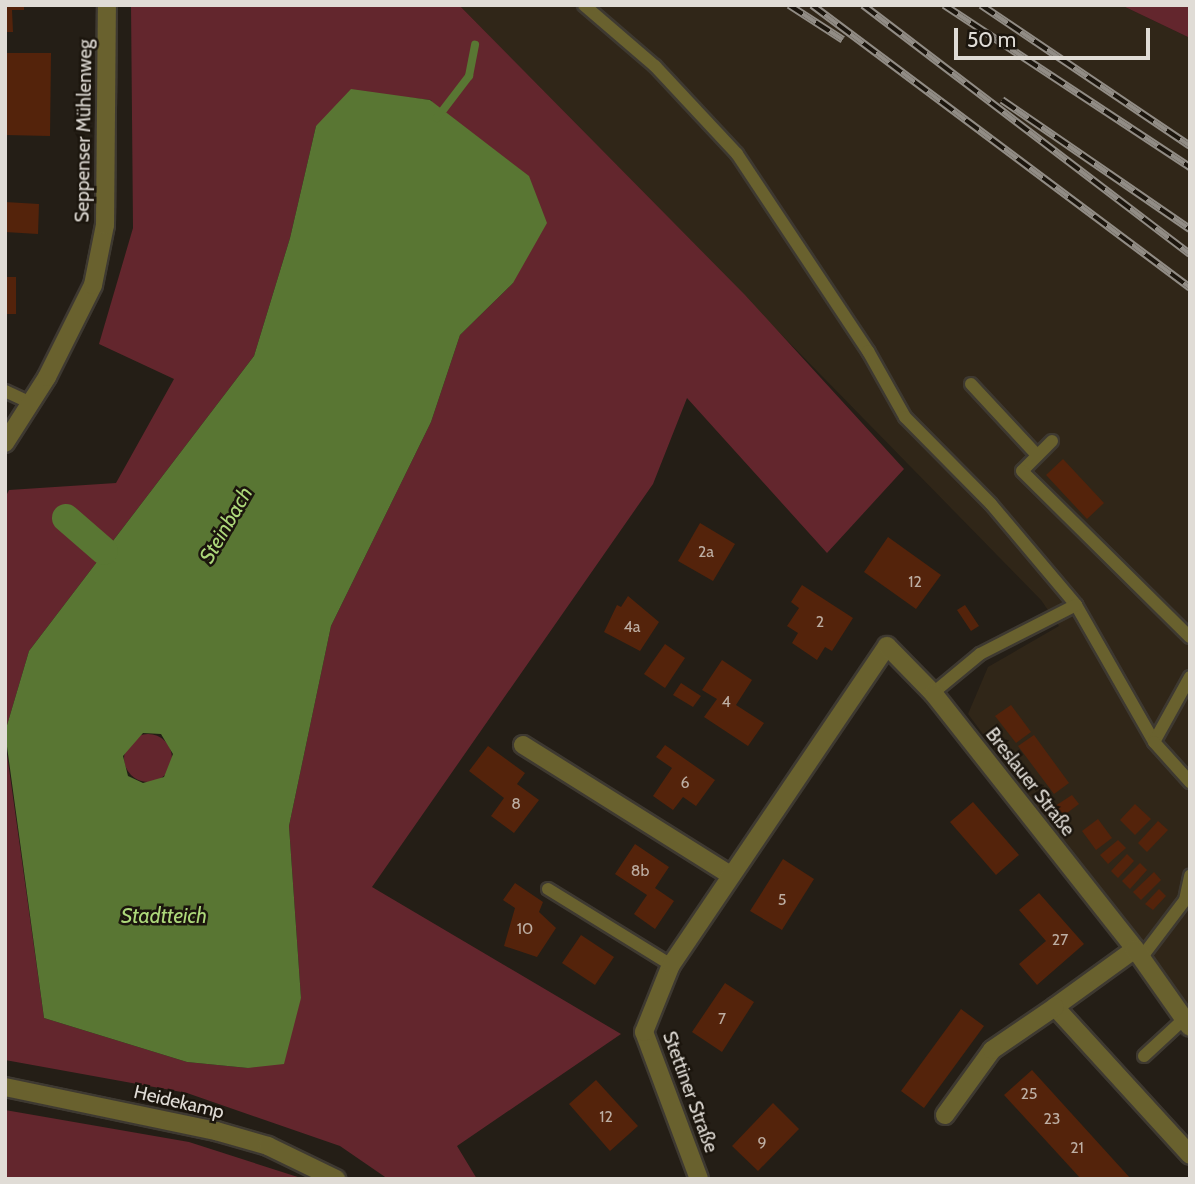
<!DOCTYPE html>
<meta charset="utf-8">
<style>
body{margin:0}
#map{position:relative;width:1195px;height:1184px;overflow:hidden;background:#241e16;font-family:Cabin,sans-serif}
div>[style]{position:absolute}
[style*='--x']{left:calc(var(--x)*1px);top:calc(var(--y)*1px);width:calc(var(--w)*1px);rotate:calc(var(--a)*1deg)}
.built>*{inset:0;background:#302618}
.green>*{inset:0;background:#63262d}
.round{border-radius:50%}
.water>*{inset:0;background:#597633}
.stream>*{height:8px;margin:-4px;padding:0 4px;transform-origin:4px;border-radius:4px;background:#597633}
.canal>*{height:28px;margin:-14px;padding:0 14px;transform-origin:14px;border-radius:14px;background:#597633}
.building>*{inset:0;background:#54230b}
.roads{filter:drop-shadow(2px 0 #3e3931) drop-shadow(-2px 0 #3e3931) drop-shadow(0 2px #3e3931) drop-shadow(0 -2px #3e3931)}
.service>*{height:12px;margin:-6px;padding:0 6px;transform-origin:6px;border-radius:6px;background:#69612e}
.minor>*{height:18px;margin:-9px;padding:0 9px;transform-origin:9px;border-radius:9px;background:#69612e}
.tertiary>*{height:18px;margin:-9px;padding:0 9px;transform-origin:9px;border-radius:9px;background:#69612e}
.rail>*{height:8px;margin-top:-4px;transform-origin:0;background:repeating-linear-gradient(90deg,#1b150d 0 16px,#918c85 0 32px);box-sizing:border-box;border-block:2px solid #918c85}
span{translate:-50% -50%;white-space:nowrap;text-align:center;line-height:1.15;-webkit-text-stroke:5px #1b150d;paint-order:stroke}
.number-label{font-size:16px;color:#bdaea3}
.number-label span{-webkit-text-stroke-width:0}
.street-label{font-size:19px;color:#e0dcd6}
.water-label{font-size:21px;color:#add87a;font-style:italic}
.frame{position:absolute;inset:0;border:7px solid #e0dcd6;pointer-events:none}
.scale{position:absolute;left:954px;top:28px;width:196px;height:32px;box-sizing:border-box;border:4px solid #e0dcd6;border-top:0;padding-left:9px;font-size:21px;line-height:24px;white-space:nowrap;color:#e0dcd6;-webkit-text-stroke:5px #1b150d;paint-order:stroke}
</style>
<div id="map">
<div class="built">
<div style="clip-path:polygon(459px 5px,1121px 5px,1190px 38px,1190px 1011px,968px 714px,988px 667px,1059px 626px,1041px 600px)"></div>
</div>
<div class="green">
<div style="clip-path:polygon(131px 5px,459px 5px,745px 295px,904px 469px,827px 553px,687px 398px,653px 484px,372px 887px,621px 1034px,457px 1146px,477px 1179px,388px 1179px,340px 1146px,187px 1093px,5px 1060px,5px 740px,44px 1018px,187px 1062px,248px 1068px,301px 998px,289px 826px,331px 626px,431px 422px,460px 335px,513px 283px,431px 100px,393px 96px,316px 126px,290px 238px,254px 356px,29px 651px,5px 732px,5px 498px,9px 490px,116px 483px,174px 379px,99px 344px,133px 228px)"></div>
<div style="clip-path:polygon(1121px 5px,1190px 5px,1190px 38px)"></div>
<div class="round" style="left:124px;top:734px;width:48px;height:48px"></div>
<div style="clip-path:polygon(5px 1110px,189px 1142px,304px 1179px,5px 1179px)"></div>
</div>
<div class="water">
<div style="clip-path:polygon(evenodd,351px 89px,430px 100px,529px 176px,547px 223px,513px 283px,460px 335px,431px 422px,331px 626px,289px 826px,301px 998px,284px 1064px,248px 1068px,187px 1062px,44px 1018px,5px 732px,29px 651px,254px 356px,290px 238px,316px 126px,351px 89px,143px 733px,161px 734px,173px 754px,164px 777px,143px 783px,128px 776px,123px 756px,143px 733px)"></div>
</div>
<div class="stream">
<div style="--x:437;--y:118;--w:53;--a:-52.7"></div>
<div style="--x:469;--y:76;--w:32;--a:-79"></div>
</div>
<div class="canal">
<div style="--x:66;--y:518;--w:50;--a:41"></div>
</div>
<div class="building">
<div style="clip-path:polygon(5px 5px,24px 5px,24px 10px,12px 10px,13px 32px,5px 32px)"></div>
<div style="clip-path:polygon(5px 53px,51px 53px,50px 136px,5px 135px)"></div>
<div style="clip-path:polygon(5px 202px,39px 204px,38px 234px,5px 232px)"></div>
<div style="clip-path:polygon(5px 277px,16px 277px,16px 314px,5px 314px)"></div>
<div style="clip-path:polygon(1063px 459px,1104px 503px,1087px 519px,1046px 475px)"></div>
<div style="clip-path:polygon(700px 523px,735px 544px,713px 581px,678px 561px)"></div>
<div style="clip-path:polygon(888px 537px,941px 575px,916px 609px,864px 572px)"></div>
<div style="clip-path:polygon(802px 585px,853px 618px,832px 651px,825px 647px,817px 660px,792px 643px,798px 633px,787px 626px,799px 608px,791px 602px)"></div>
<div style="clip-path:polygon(628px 596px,659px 622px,640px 651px,604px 632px,617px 605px,621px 607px)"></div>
<div style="clip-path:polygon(965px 605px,979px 626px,971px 631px,957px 610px)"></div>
<div style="clip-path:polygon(665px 644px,685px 658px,665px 688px,644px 674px)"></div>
<div style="clip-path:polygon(722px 660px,752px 680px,736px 705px,764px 723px,748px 746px,704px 717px,717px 699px,702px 690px)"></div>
<div style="clip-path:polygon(681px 683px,701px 696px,693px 707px,673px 695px)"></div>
<div style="clip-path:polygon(1011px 705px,1031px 732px,1016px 743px,995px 716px)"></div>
<div style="clip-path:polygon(1034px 735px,1069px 783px,1054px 794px,1018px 746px)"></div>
<div style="clip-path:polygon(665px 745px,715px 780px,696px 806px,683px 797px,673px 810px,653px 796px,672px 768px,656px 757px)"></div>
<div style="clip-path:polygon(488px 746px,525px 773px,517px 784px,539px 800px,514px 833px,491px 816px,504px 798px,469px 771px)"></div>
<div style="clip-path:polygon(1072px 795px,1079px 804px,1063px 816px,1055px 806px)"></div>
<div style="clip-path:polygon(973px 802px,1019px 855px,996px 875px,950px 822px)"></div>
<div style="clip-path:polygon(1135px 804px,1151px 819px,1135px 835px,1120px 820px)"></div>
<div style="clip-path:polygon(1098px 819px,1112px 838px,1096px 850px,1082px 831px)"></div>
<div style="clip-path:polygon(1158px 821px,1168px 830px,1147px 852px,1138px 843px)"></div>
<div style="clip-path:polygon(1118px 840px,1126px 848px,1108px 864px,1100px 855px)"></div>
<div style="clip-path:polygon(635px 844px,669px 867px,655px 888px,674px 901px,655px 929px,634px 914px,647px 895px,615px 874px)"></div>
<div style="clip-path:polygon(1127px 854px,1134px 861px,1118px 878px,1111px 871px)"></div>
<div style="clip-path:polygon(783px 859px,814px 879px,782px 930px,750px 911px)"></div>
<div style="clip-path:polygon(1140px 863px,1147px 870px,1130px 889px,1122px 881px)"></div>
<div style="clip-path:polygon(1154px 872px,1161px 880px,1141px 900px,1133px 892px)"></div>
<div style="clip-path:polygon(515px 883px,543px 902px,539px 912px,556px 928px,537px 957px,504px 946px,515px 908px,503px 900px)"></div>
<div style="clip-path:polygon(1159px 889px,1166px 896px,1153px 910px,1145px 904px)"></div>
<div style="clip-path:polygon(1039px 893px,1084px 944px,1037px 985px,1019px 964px,1046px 941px,1019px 910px)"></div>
<div style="clip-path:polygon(581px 935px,614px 957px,595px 985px,562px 963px)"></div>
<div style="clip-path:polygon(725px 983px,754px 1002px,722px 1052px,692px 1032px)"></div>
<div style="clip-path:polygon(961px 1009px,984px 1026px,924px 1108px,901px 1091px)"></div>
<div style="clip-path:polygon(1032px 1070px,1131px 1179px,1081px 1179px,1004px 1095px)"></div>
<div style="clip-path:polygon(596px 1080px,638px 1126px,610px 1151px,569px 1104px)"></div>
<div style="clip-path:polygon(773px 1103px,799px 1129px,758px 1171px,732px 1146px)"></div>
</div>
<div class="roads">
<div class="service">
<div style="--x:584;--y:5;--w:94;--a:40.7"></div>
<div style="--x:655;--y:66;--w:120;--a:47"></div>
<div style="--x:737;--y:154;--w:237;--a:56.4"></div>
<div style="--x:868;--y:351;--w:76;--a:60.7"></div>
<div style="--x:905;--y:417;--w:122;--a:45.3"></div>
<div style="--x:991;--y:504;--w:132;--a:49.9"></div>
<div style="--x:1076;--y:605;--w:158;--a:60.3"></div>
<div style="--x:971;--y:384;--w:97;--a:47.1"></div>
<div style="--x:5;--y:391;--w:29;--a:25"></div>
<div style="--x:1052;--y:441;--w:42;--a:135"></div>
<div style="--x:1022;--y:471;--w:236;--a:44.7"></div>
<div style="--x:1190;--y:677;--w:74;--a:119"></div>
<div style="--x:1154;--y:742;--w:54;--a:48"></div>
<div style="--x:933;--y:693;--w:61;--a:-39.7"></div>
<div style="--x:980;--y:654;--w:108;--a:-27"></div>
<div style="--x:548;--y:889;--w:145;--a:31.7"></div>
<div style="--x:1141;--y:958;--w:73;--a:-52.8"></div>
<div style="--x:1185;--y:900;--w:25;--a:-78"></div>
<div style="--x:1144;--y:1056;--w:54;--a:-42.8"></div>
</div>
<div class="minor">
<div style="--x:523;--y:745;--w:243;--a:32.1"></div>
<div style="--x:1135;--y:949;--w:99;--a:144.1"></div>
<div style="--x:1055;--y:1007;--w:200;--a:47.6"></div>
<div style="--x:5;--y:1087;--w:216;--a:11.8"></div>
<div style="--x:216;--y:1131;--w:54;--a:16.1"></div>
<div style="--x:268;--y:1146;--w:76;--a:25.9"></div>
<div style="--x:945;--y:1115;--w:80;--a:-54.1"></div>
<div style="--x:992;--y:1050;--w:76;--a:-34.3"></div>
<div style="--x:699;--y:1179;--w:157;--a:-110.5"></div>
<div style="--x:644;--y:1032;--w:72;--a:-68.1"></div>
<div style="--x:671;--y:965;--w:385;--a:-55.9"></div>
<div style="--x:887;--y:646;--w:66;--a:45.6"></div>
<div style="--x:933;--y:693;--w:326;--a:51.7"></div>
<div style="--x:1135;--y:949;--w:95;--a:54.8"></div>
</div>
<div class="tertiary">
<div style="--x:5;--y:443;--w:78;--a:-57.5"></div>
<div style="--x:47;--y:377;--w:103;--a:-63.4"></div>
<div style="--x:93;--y:285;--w:61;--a:-78.7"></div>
<div style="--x:105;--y:225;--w:220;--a:-89.5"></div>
</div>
</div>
<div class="rail">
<div style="--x:789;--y:5;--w:64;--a:32.9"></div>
<div style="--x:812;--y:5;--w:472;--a:36.8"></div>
<div style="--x:863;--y:5;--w:411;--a:37.3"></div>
<div style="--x:944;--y:5;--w:295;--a:33.4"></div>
<div style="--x:981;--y:5;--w:252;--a:34"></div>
<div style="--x:1002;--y:100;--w:228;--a:34.5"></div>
</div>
<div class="number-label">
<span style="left:706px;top:552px">2a</span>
<span style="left:915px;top:582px">12</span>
<span style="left:820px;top:622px">2</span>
<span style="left:632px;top:627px">4a</span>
<span style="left:726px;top:702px">4</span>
<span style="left:685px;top:783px">6</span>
<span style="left:516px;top:804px">8</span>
<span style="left:640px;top:871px">8b</span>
<span style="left:782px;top:900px">5</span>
<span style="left:525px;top:929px">10</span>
<span style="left:1060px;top:940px">27</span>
<span style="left:722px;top:1019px">7</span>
<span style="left:1029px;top:1094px">25</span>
<span style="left:606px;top:1117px">12</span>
<span style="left:1052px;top:1119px">23</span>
<span style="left:762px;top:1143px">9</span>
<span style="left:1077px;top:1148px">21</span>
</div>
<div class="street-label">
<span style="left:84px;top:131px;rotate:-89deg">Seppenser Mühlenweg</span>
<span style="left:1030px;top:782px;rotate:52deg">Breslauer Straße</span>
<span style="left:690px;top:1092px;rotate:70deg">Stettiner Straße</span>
<span style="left:179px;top:1102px;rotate:13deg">Heidekamp</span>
</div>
<div class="water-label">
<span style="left:226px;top:525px;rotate:-60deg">Steinbach</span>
<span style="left:164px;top:916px">Stadtteich</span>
</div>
<div class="frame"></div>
<div class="scale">50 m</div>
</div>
